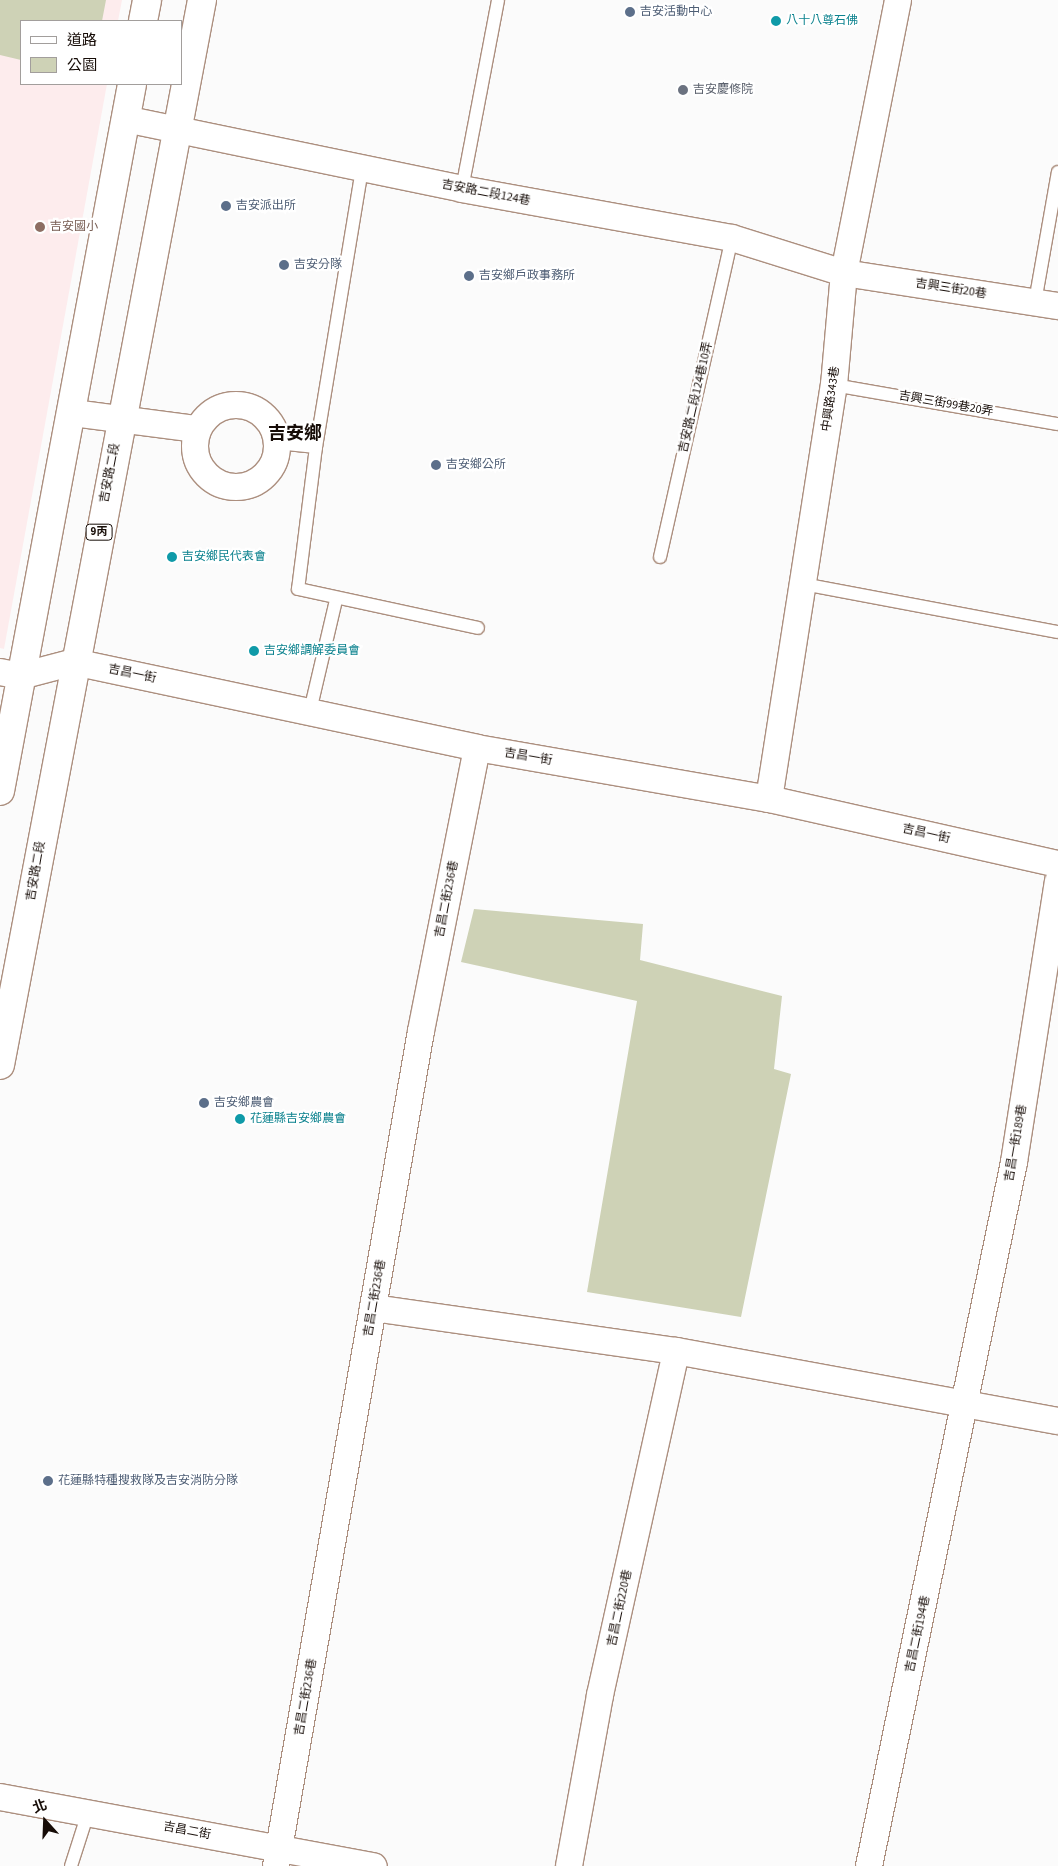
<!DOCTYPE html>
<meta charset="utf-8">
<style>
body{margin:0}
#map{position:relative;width:1058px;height:1866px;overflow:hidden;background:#fbfbfb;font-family:"Source Sans 3","Noto Sans TC",sans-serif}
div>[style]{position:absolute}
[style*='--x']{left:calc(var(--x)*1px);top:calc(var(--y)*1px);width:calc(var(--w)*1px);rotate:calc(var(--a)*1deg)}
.education>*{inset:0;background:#fdeced}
.green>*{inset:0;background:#ced2b6}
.roads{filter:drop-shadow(1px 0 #ac8f7f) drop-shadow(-1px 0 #ac8f7f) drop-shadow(0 1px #ac8f7f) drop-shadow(0 -1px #ac8f7f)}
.service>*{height:12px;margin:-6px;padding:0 6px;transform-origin:6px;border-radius:6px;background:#fff}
.minor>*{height:26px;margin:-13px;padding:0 13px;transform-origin:13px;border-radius:13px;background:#fff}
.minor>.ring{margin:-13px;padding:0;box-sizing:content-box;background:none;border:26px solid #fff;border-radius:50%}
.primary>*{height:28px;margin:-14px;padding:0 14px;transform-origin:14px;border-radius:14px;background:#fff}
.dots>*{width:14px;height:14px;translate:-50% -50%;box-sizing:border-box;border:2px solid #fff;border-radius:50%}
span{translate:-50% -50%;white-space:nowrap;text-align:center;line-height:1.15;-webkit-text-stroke:4.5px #fff;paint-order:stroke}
.shield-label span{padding:1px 4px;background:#fff;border:1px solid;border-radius:4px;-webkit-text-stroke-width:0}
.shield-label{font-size:11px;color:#160c07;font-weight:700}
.service-label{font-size:12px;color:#4e5e75}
.left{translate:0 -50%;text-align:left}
.culture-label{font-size:12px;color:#0d838f}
.worship-label{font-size:12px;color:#5b616d}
.street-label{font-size:12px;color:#160c07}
.education-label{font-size:12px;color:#785e54}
.district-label{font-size:18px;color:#160c07;font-weight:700}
.legend{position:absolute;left:20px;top:20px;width:162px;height:65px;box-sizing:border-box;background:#fff;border:1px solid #a29e9c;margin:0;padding:6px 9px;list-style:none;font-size:15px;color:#160c07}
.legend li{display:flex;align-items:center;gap:10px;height:25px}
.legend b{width:25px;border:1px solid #a29e9c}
.north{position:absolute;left:20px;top:1796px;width:50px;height:50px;-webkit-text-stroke:4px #fff;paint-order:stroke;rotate:340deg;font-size:14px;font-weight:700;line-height:20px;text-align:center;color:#160c07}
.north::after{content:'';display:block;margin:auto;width:18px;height:22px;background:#160c07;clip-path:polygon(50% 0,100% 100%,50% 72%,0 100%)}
</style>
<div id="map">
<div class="education">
<div style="clip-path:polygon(0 0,122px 0,118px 21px,21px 21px,21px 84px,107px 84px,4px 649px,0 648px)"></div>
</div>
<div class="green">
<div style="clip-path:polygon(0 0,106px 0,102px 21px,21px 21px,21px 60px,0 55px)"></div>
<div style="clip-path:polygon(474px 909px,643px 924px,640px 960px,782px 996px,774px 1069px,791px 1074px,741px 1317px,587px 1292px,637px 1001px,461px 962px)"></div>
</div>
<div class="roads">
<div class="service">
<div style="--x:462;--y:189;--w:192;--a:-79.2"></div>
<div style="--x:1035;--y:302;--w:132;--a:-80"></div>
<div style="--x:834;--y:385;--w:227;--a:9.9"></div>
<div style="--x:277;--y:443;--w:39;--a:6"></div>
<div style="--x:316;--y:447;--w:283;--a:-80.6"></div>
<div style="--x:316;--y:447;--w:143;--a:97.2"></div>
<div style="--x:298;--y:589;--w:184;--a:12.2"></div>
<div style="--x:660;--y:557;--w:327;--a:-77.3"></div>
<div style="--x:803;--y:584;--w:259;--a:10.7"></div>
<div style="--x:310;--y:711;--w:114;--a:-76.8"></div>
<div style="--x:71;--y:1866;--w:56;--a:-72.2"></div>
</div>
<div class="minor">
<div style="--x:125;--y:119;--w:344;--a:11.7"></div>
<div style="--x:462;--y:189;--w:274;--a:10.3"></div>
<div style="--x:732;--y:238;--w:117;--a:17.4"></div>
<div style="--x:844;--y:273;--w:217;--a:8.8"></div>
<div class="ring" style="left:195px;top:405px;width:56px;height:56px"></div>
<div style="--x:73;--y:413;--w:125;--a:7.4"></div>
<div style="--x:0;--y:672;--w:21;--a:11"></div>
<div style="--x:21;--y:676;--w:55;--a:-14.8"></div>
<div style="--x:74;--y:662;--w:412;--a:12"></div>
<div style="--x:477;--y:748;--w:296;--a:9.9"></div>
<div style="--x:769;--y:799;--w:296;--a:12.7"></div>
<div style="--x:769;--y:799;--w:419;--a:-81.1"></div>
<div style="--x:834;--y:385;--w:112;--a:-84.9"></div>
<div style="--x:844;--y:273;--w:278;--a:-78.8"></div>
<div style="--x:373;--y:1308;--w:306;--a:8.1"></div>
<div style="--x:676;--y:1351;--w:388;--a:10.4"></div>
<div style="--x:0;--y:1797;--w:380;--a:10.5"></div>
<div style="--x:276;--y:1866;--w:847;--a:-80.15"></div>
<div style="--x:421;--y:1031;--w:288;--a:-78.8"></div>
<div style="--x:569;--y:1866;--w:174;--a:-79.7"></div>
<div style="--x:600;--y:1695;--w:352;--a:-77.5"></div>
<div style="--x:869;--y:1866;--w:719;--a:-78.36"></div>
<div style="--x:1014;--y:1162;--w:284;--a:-81.1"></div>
</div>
<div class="primary">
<div style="--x:143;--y:21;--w:21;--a:-79"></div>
<div style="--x:0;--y:791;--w:719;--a:-79.42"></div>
<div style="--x:0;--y:1065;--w:1084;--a:-79.26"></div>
</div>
</div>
<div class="dots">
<div style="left:630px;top:12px;background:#5c6f8a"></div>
<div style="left:776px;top:21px;background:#0f9aa8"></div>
<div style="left:683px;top:90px;background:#6b7280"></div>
<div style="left:226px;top:206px;background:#5c6f8a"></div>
<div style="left:40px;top:227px;background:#8d6e63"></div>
<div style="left:284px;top:265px;background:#5c6f8a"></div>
<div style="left:469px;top:276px;background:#5c6f8a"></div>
<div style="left:436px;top:465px;background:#5c6f8a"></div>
<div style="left:172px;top:557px;background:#0f9aa8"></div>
<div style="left:254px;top:651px;background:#0f9aa8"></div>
<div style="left:204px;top:1103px;background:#5c6f8a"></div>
<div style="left:240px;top:1119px;background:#0f9aa8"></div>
<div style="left:48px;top:1481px;background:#5c6f8a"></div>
</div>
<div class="shield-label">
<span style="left:99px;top:532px">9丙</span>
</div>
<div class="service-label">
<span class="left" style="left:640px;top:12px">吉安活動中心</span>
<span class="left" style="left:236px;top:206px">吉安派出所</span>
<span class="left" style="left:294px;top:265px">吉安分隊</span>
<span class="left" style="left:479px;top:276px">吉安鄉戶政事務所</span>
<span class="left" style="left:446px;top:465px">吉安鄉公所</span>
<span class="left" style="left:214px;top:1103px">吉安鄉農會</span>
<span class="left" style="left:58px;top:1481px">花蓮縣特種搜救隊及吉安消防分隊</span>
</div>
<div class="culture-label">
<span class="left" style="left:786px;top:21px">八十八尊石佛</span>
<span class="left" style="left:182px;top:557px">吉安鄉民代表會</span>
<span class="left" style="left:264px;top:651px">吉安鄉調解委員會</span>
<span class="left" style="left:250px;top:1119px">花蓮縣吉安鄉農會</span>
</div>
<div class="worship-label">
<span class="left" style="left:693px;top:90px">吉安慶修院</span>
</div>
<div class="street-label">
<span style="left:486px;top:193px;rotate:11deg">吉安路二段124巷</span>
<span style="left:951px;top:289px;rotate:9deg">吉興三街20巷</span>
<span style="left:696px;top:397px;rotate:-77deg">吉安路二段124巷10弄</span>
<span style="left:831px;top:399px;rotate:-82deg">中興路343巷</span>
<span style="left:946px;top:404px;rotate:10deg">吉興三街99巷20弄</span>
<span style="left:110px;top:473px;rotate:-79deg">吉安路二段</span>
<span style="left:132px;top:674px;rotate:12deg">吉昌一街</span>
<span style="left:528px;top:757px;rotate:10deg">吉昌一街</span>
<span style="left:926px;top:834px;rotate:13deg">吉昌一街</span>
<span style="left:36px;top:871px;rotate:-80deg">吉安路二段</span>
<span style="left:447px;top:899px;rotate:-79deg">吉昌二街236巷</span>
<span style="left:1016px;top:1143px;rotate:-80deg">吉昌一街189巷</span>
<span style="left:375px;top:1298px;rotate:-80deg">吉昌二街236巷</span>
<span style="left:620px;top:1608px;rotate:-78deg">吉昌二街220巷</span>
<span style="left:918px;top:1634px;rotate:-78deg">吉昌二街194巷</span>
<span style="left:306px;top:1697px;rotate:-80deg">吉昌二街236巷</span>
<span style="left:187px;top:1831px;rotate:11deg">吉昌二街</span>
</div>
<div class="education-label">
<span class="left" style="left:50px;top:227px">吉安國小</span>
</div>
<div class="district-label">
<span style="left:295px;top:434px">吉安鄉</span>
</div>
<ul class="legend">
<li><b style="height:6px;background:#fff"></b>道路</li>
<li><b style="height:14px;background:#ced2b6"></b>公園</li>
</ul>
<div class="north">北</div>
</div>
